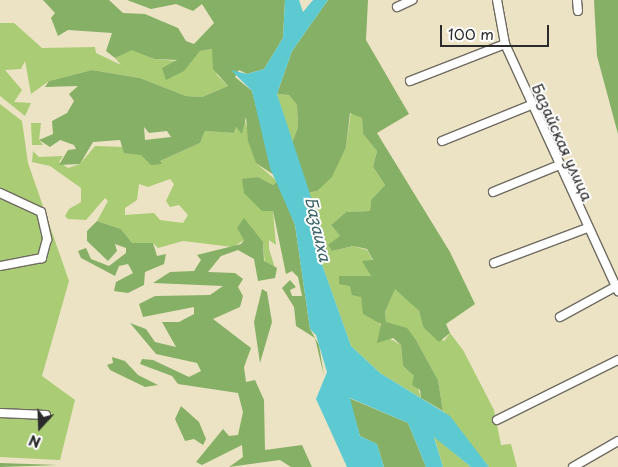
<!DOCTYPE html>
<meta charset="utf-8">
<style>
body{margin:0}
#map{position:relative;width:618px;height:467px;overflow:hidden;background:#ece3c4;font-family:"Playpen Sans",sans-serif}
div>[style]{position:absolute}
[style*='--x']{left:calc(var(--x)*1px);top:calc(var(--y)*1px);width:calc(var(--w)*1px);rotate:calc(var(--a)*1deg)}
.green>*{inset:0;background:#a9cc75}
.forest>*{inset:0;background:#86b066}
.water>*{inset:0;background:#5dcad2}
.roads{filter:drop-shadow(1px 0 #6f6b61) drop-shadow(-1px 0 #6f6b61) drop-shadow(0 1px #6f6b61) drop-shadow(0 -1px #6f6b61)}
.street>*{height:8px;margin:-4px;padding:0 4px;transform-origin:4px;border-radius:4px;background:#fff}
span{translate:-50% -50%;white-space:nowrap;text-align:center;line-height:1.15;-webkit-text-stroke:4px #fff;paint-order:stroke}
.street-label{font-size:15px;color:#2b2b2b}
.water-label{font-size:16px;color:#3c6365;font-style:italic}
.north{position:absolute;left:15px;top:402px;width:50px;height:50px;-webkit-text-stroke:4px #fff;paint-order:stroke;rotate:200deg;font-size:14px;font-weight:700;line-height:20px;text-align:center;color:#2b2b2b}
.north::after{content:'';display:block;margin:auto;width:18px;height:22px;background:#2b2b2b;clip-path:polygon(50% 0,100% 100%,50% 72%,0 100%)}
.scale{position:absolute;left:440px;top:25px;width:109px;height:22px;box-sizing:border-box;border:2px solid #2b2b2b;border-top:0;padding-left:6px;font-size:15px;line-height:18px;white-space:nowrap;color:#2b2b2b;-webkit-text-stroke:4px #fff;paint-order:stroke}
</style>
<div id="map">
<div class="green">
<div style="clip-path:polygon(0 23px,14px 23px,42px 48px,95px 47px,96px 53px,121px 65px,115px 58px,132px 49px,154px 59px,178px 61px,171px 65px,190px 63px,200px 51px,212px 49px,217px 75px,228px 86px,202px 97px,186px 96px,140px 78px,92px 70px,49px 81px,31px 94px,25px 61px,21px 69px,5px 70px,22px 90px,14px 102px,31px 103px,25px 116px,0 96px)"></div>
<div style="clip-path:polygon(277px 94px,289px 95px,297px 105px,298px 127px,292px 143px)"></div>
<div style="clip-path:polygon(0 104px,22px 121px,28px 163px,69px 281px,42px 376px,75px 400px,60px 460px,0 457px)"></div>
<div style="clip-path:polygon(351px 112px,362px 118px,363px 134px,377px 151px,373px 167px,385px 185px,371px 200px,370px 211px,346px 212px,331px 225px,340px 236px,332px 251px,353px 246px,367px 250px,373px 261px,363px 261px,371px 276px,365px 279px,355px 276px,350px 286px,361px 297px,364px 314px,377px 320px,389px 338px,401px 345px,403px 366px,414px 376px,421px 398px,380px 373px,351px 346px,318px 253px,317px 215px,307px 193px,317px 191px,346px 147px)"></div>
<div style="clip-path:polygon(evenodd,244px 117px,256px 163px,277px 181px,273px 185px,258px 177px,242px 180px,262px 211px,273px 211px,276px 245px,269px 240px,269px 249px,275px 268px,265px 265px,263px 242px,244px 240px,233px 247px,183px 241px,158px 248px,153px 243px,132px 243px,121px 229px,97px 221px,108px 201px,105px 198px,86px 220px,68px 219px,65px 216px,69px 209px,81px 202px,81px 188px,50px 166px,32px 162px,33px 151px,39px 157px,63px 156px,59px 162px,68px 168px,80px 164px,95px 146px,124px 147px,160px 161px,200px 143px,205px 131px,234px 133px,236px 127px,243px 131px,244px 117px,170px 179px,174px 184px,166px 201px,170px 207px,179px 205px,188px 215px,183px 223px,160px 220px,154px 213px,125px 215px,125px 208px,137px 200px,139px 184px,148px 187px,170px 179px)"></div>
<div style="clip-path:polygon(31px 123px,41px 123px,39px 140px,43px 145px,32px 145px)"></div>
<div style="clip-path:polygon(395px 288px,419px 311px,423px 327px,444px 341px,450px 333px,463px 350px,494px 410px,501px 445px,511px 444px,517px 467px,489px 467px,443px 411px,438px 380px,416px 340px,386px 322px,385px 312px)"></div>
<div style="clip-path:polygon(434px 436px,460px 458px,471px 467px,443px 467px)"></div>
</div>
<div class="forest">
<div style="clip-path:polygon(evenodd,43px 0,109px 0,123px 13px,145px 14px,178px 28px,186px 41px,194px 44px,214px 23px,202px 4px,193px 11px,176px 4px,151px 9px,127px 0,285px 0,283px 38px,264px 69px,247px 74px,239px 70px,235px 77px,252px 91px,274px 175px,256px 163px,248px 141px,246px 117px,242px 134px,236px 127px,234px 133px,205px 131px,200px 143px,160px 161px,162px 164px,151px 165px,141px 155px,124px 153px,120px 140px,93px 142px,80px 164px,59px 165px,68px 150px,76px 149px,74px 145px,60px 140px,50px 147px,39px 140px,53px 134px,52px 121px,67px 113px,74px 101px,69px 94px,78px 86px,45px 87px,49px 81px,92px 70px,140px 78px,186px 96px,202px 97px,228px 86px,213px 69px,212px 49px,200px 51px,184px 71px,166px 80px,162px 68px,177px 60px,154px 59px,132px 50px,115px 58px,106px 51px,112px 33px,68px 30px,58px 36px,51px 18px,55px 13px,43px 0,144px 127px,149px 133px,167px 131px,171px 137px,145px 140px,144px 127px)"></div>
<div style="clip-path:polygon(328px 0,368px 0,366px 40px,409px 114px,377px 133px,450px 252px,475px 304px,446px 324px,450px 333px,439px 342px,423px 327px,419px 311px,395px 289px,385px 312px,386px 322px,407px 328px,416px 340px,438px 380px,443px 411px,421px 398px,420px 390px,412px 385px,414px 376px,403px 366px,401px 345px,393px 338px,377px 343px,381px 324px,363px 314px,361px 297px,352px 295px,350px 286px,339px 284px,339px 276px,371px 276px,362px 261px,373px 260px,367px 249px,353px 246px,332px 251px,328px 245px,340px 236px,331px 225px,346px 212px,370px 211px,371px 200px,385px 185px,373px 167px,377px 151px,363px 134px,362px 118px,350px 113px,346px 147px,332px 177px,317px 191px,307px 193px,292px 143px,298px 127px,297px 105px,289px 95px,277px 94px,292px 51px)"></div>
<div style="clip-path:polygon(594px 0,618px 0,618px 134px,597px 56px)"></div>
<div style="clip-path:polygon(258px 177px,273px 185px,277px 181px,295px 225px,310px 329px,319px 345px,324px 376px,315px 338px,296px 326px,294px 307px,282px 288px,290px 280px,296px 287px,290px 290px,292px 296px,302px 296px,298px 277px,292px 271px,286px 274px,273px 211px,262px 211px,244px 193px,242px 179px)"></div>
<div style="clip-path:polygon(244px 218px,263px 242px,264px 261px,277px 268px,275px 278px,258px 281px,254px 259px,238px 250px,221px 256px,208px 272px,235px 273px,243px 279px,238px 287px,243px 296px,240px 307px,213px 319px,251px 348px,244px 367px,246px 382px,255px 380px,264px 400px,265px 450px,302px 445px,312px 467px,291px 467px,280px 460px,229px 467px,243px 457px,242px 445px,202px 465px,196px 462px,223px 429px,229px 436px,238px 435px,243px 412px,238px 393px,178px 384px,172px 376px,140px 364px,142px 359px,153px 360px,189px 377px,201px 371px,197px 363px,156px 354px,130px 323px,146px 329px,155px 342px,176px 347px,162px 322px,179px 322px,194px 314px,194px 307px,143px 317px,139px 304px,155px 296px,210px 295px,223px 286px,153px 283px,170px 272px,194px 271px,201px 260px,197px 255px,241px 244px,244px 240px,237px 228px)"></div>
<div style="clip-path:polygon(97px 221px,121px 229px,132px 243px,153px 243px,157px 256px,166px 254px,164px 264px,145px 272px,144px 285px,128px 293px,114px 291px,116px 282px,133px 273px,128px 264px,119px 266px,115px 276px,81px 258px,78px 251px,86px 248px,91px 259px,109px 266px,126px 253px,126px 248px,115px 244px,117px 251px,108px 261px,87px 241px,87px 231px)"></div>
<div style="clip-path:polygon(262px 289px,267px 292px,272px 322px,260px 363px,254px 322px)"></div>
<div style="clip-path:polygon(112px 357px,125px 361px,138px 375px,158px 385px,145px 387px,110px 370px,107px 365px,113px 363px)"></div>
<div style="clip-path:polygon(349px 398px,408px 423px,426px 467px,384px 467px,377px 444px,360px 436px)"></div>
<div style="clip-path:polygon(181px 406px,199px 422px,206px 439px,203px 445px,194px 439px,185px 441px,175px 419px)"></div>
<div style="clip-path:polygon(0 463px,58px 465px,0 467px)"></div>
</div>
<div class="water">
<div style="clip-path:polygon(285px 0,299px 0,303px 12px,313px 0,328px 0,292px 51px,277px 94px,317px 215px,318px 253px,351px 346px,380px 373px,450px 416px,489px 467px,471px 467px,434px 437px,443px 467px,426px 467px,408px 423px,350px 398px,360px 436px,377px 444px,384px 467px,347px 467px,316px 399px,327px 372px,316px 335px,310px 329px,295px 225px,270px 168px,252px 91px,231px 70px,247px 74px,264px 69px,283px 38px)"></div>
</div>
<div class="roads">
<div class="street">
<div style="--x:497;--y:0;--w:45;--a:79.7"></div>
<div style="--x:505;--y:44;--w:272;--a:65.4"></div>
<div style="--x:577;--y:0;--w:11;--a:85"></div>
<div style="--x:397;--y:7;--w:17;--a:-25"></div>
<div style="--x:410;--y:81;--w:102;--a:-21.3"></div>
<div style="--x:442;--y:141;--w:96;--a:-22"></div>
<div style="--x:493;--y:192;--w:71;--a:-22.2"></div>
<div style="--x:0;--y:193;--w:45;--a:24.9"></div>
<div style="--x:41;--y:212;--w:28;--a:77"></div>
<div style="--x:47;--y:239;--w:20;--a:105"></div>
<div style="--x:42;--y:258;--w:43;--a:169.2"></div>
<div style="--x:494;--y:263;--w:99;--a:-20.6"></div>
<div style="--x:560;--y:317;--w:63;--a:-28.6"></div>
<div style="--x:0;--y:413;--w:46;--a:2.5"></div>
<div style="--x:497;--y:420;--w:135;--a:-26.4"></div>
<div style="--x:573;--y:467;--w:52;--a:-30"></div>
</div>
</div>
<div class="street-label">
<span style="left:563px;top:142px;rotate:66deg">Базайская улица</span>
</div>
<div class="water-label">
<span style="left:319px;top:229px;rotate:77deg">Базаиха</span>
</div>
<div class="north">N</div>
<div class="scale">100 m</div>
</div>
